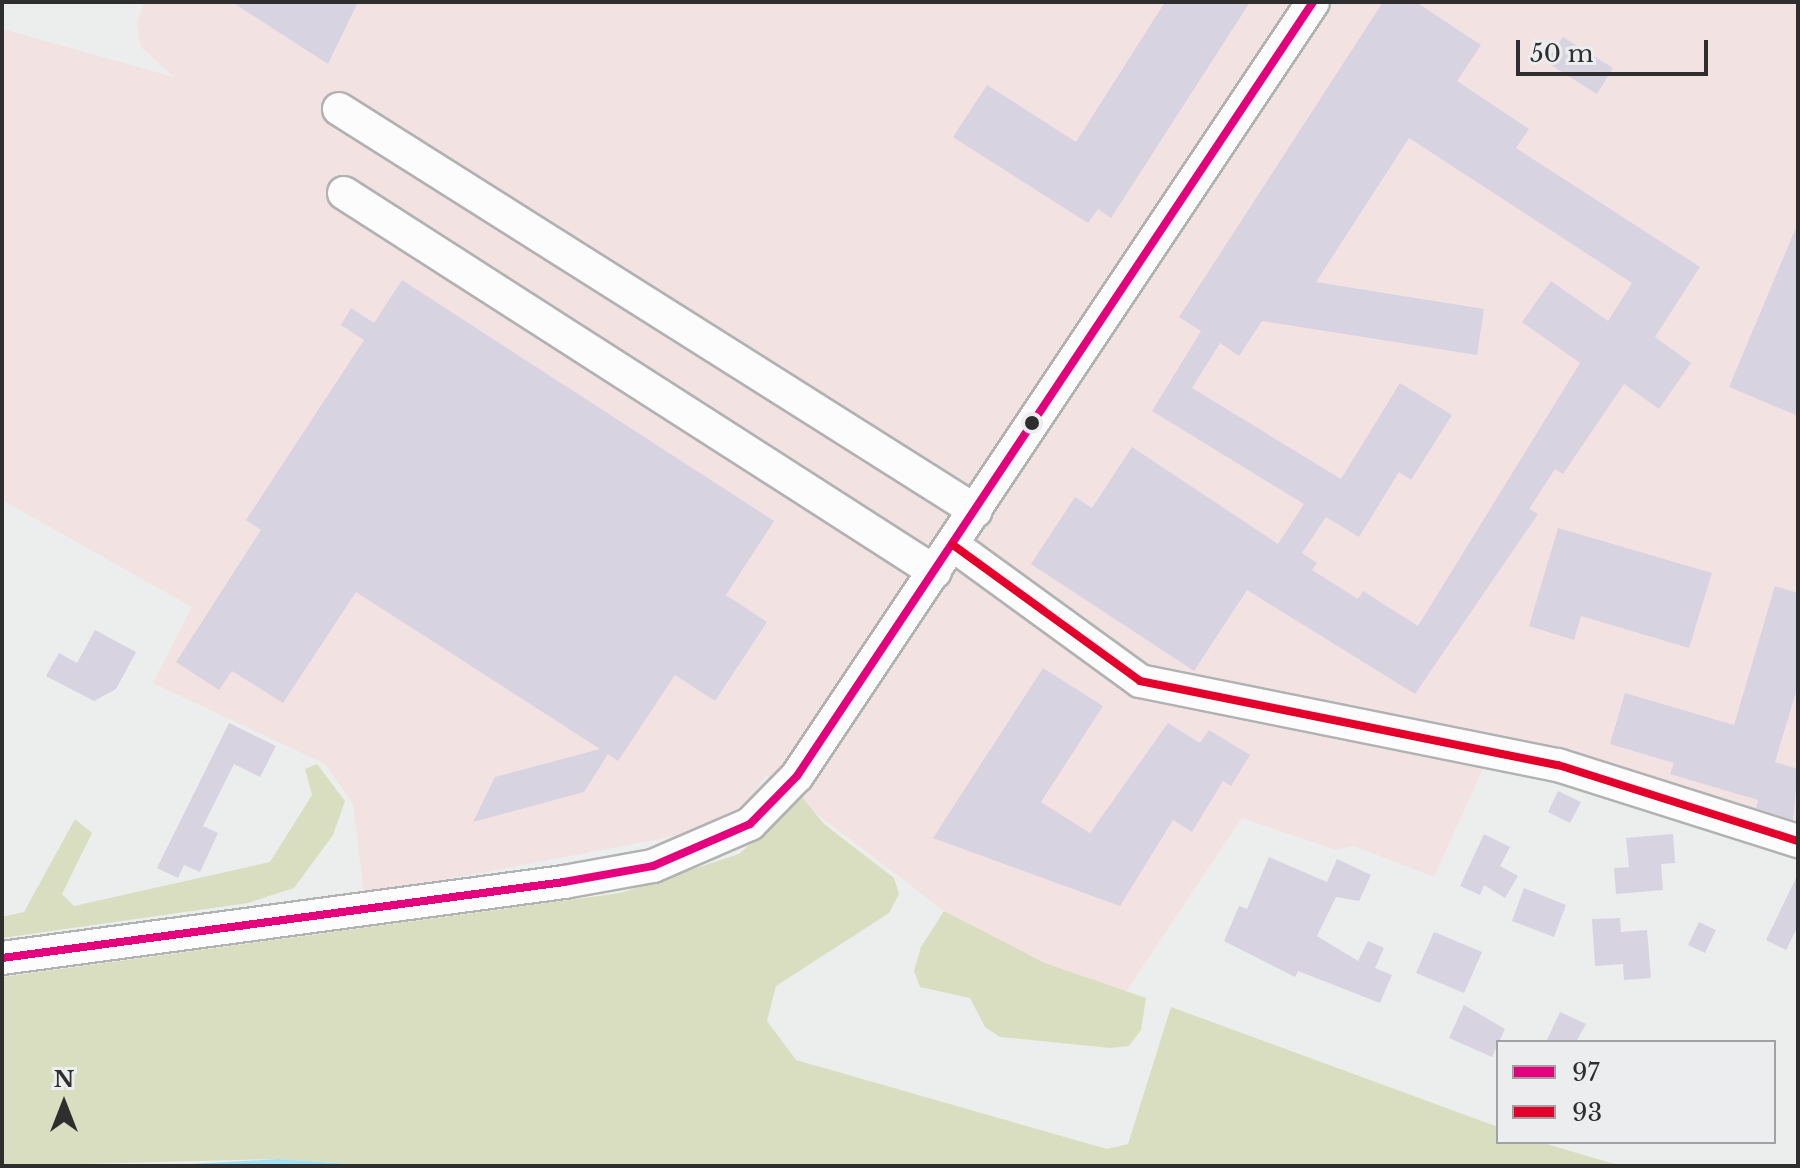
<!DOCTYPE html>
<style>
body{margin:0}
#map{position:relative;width:1800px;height:1168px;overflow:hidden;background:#eceded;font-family:"Libre Baskerville",serif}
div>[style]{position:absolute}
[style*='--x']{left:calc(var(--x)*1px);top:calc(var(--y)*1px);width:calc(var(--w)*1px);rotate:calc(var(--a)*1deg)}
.industrial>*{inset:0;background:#f2e3e2}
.green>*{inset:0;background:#dadec0}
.water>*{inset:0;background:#a2e2f6}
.building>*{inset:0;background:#d8d3e0}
.roads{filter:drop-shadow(2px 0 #b1b2b2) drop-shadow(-2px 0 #b1b2b2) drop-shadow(0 2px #b1b2b2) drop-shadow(0 -2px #b1b2b2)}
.street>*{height:32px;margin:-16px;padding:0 16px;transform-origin:16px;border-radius:16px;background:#fcfcfc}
.bus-1>*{height:8px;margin:-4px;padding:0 4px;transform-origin:4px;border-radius:4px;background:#e5007d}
.bus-2>*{height:8px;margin:-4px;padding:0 4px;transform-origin:4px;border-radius:4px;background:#e4002b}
.dots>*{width:22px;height:22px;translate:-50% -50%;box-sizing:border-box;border:4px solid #ebedee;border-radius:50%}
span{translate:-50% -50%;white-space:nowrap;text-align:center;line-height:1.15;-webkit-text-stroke:8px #ebedee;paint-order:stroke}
.frame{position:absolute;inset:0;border:4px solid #2e2e2f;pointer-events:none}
.legend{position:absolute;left:1496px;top:1040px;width:280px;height:104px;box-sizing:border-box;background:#ebedee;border:2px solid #9fa1a2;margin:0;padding:10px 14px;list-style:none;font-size:24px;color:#2e2e2f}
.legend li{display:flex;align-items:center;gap:16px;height:40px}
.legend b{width:40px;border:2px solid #9fa1a2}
.north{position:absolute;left:24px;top:1064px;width:80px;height:80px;-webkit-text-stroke:6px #ebedee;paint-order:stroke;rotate:0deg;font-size:22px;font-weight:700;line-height:32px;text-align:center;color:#2e2e2f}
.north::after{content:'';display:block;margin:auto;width:28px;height:36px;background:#2e2e2f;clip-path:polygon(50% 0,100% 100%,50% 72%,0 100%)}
.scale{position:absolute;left:1516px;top:40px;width:192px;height:36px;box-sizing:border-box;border:4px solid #2e2e2f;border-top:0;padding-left:10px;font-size:24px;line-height:28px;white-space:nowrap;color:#2e2e2f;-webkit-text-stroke:6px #ebedee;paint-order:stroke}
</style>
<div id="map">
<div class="industrial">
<div style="clip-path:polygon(144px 2px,1798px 2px,1798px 833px,1496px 739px,1434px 877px,1354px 846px,1336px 850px,1242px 818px,1126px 992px,1045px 963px,944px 911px,766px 775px,749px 802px,686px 834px,364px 895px,353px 804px,325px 764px,153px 683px,192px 607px,2px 500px,2px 29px,174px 77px,141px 47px,137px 23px)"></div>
</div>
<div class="green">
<div style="clip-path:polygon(317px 764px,345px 801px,333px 835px,294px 888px,248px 903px,2px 938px,2px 917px,24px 912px,75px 819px,92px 833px,62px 894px,74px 906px,270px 862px,312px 795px,305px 769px)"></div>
<div style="clip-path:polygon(802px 797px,824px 824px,894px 878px,899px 894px,889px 913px,776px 986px,767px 1021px,796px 1060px,1107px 1149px,1128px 1144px,1171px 1007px,1498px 1127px,1498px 1142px,1540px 1142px,1621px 1166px,379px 1166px,278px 1159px,2px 1166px,2px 977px,620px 893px,739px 854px)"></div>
<div style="clip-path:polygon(944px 911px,1045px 963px,1146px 998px,1141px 1030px,1129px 1046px,1110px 1048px,1000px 1037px,985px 1027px,970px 998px,920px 987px,914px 971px,921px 947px)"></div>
</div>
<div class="water">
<div style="clip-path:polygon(278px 1159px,379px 1166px,157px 1166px)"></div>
</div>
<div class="building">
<div style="clip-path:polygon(232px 2px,358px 2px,328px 64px)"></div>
<div style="clip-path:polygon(1165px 2px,1250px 2px,1111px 218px,1098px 209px,1088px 223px,953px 137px,987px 85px,1076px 142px)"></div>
<div style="clip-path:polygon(evenodd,1383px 2px,1416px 2px,1481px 45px,1457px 81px,1529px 129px,1516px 148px,1700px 267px,1655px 337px,1691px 363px,1659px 409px,1624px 384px,1563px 474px,1555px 469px,1529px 509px,1538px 514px,1415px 694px,1247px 590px,1194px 671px,1031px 564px,1075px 497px,1092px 508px,1132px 447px,1278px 544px,1304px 504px,1152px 411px,1201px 331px,1179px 317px,1383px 2px,1409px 138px,1632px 283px,1608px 321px,1551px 281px,1522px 322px,1580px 363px,1418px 626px,1363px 591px,1358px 599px,1312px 570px,1317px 563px,1302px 553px,1326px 517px,1359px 537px,1399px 472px,1411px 480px,1452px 415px,1400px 383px,1341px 479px,1192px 388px,1220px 343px,1239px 356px,1262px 321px,1477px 355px,1484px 309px,1316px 282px,1409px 138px)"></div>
<div style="clip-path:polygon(1563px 37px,1613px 68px,1597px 94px,1546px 62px)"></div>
<div style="clip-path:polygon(1798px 223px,1798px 416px,1729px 387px)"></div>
<div style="clip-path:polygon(402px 280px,774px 521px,726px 595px,767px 622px,715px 701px,675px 675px,618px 761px,608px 754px,584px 792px,473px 822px,495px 777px,600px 749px,356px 592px,283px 703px,232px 671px,219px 690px,176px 662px,261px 530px,246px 520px,364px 340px,341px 325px,351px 308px,374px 323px)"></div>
<div style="clip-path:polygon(1558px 528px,1712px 573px,1689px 648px,1581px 616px,1574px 640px,1529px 626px)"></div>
<div style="clip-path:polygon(1775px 586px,1798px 593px,1798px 685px,1775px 762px,1798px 769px,1793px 820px,1756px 808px,1758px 800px,1670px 774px,1674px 763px,1610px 744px,1625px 693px,1734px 725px)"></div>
<div style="clip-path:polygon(95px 630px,136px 652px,116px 689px,94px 701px,46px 676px,59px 653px,77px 663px)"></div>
<div style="clip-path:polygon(1043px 668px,1103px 706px,1041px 802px,1090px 833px,1168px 723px,1200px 743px,1209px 730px,1250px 755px,1231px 786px,1223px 781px,1192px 832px,1173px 820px,1120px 906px,933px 838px)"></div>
<div style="clip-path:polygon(229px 723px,276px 746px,260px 777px,234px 764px,203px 826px,218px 833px,200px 872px,184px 865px,178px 878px,157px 868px)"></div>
<div style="clip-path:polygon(1558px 791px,1581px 802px,1570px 823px,1548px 812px)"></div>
<div style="clip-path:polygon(1484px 834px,1510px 847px,1500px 866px,1518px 876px,1505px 898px,1484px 885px,1480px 895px,1460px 886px)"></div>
<div style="clip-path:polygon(1673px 834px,1675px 863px,1661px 864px,1663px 890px,1616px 894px,1614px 868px,1629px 867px,1626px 838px)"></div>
<div style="clip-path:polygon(1269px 857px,1327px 882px,1337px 859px,1371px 875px,1359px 901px,1336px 897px,1317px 936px,1358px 961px,1368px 941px,1384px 948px,1375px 968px,1392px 975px,1380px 1003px,1298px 971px,1295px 977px,1224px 941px,1239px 906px,1247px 909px)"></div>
<div style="clip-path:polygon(1798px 874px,1798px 926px,1786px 950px,1766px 940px)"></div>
<div style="clip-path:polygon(1524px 888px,1566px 905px,1554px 937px,1512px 921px)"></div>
<div style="clip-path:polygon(1620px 918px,1621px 932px,1647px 930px,1651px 978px,1624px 980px,1623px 964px,1595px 966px,1592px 919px)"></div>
<div style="clip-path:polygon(1699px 922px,1716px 930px,1705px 953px,1688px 945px)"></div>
<div style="clip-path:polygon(1434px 932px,1482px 952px,1464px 993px,1416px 973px)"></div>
<div style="clip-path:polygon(1464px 1005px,1505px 1029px,1492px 1057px,1449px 1038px)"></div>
<div style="clip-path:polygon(1560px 1012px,1586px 1024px,1576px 1042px,1546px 1042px)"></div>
</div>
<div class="roads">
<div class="street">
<div style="--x:339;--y:109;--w:753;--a:32.26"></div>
<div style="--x:344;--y:193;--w:702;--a:32.67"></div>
<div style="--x:953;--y:545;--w:231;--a:36"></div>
<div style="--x:1140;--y:681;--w:426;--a:11.4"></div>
<div style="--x:1558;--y:765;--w:252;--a:17.6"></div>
<div style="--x:2;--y:958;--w:567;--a:-7.7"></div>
<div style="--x:564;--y:882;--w:90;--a:-10.2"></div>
<div style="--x:653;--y:866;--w:106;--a:-23.4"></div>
<div style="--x:750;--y:824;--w:67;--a:-45.6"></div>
<div style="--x:797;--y:776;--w:930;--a:-56.31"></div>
</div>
</div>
<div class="bus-1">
<div style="--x:2;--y:958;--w:567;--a:-7.7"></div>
<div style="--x:564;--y:882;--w:90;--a:-10.2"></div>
<div style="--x:653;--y:866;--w:106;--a:-23.4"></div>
<div style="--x:750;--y:824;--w:67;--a:-45.6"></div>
<div style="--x:797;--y:776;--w:930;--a:-56.31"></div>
</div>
<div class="bus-2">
<div style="--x:953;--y:545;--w:231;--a:36"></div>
<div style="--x:1140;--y:681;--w:426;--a:11.4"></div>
<div style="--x:1558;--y:765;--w:252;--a:17.6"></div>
</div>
<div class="dots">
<div style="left:1032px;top:423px;background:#2e2e2f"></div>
</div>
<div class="frame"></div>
<ul class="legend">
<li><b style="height:10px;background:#e5007d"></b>97</li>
<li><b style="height:10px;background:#e4002b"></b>93</li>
</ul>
<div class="north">N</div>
<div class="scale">50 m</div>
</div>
